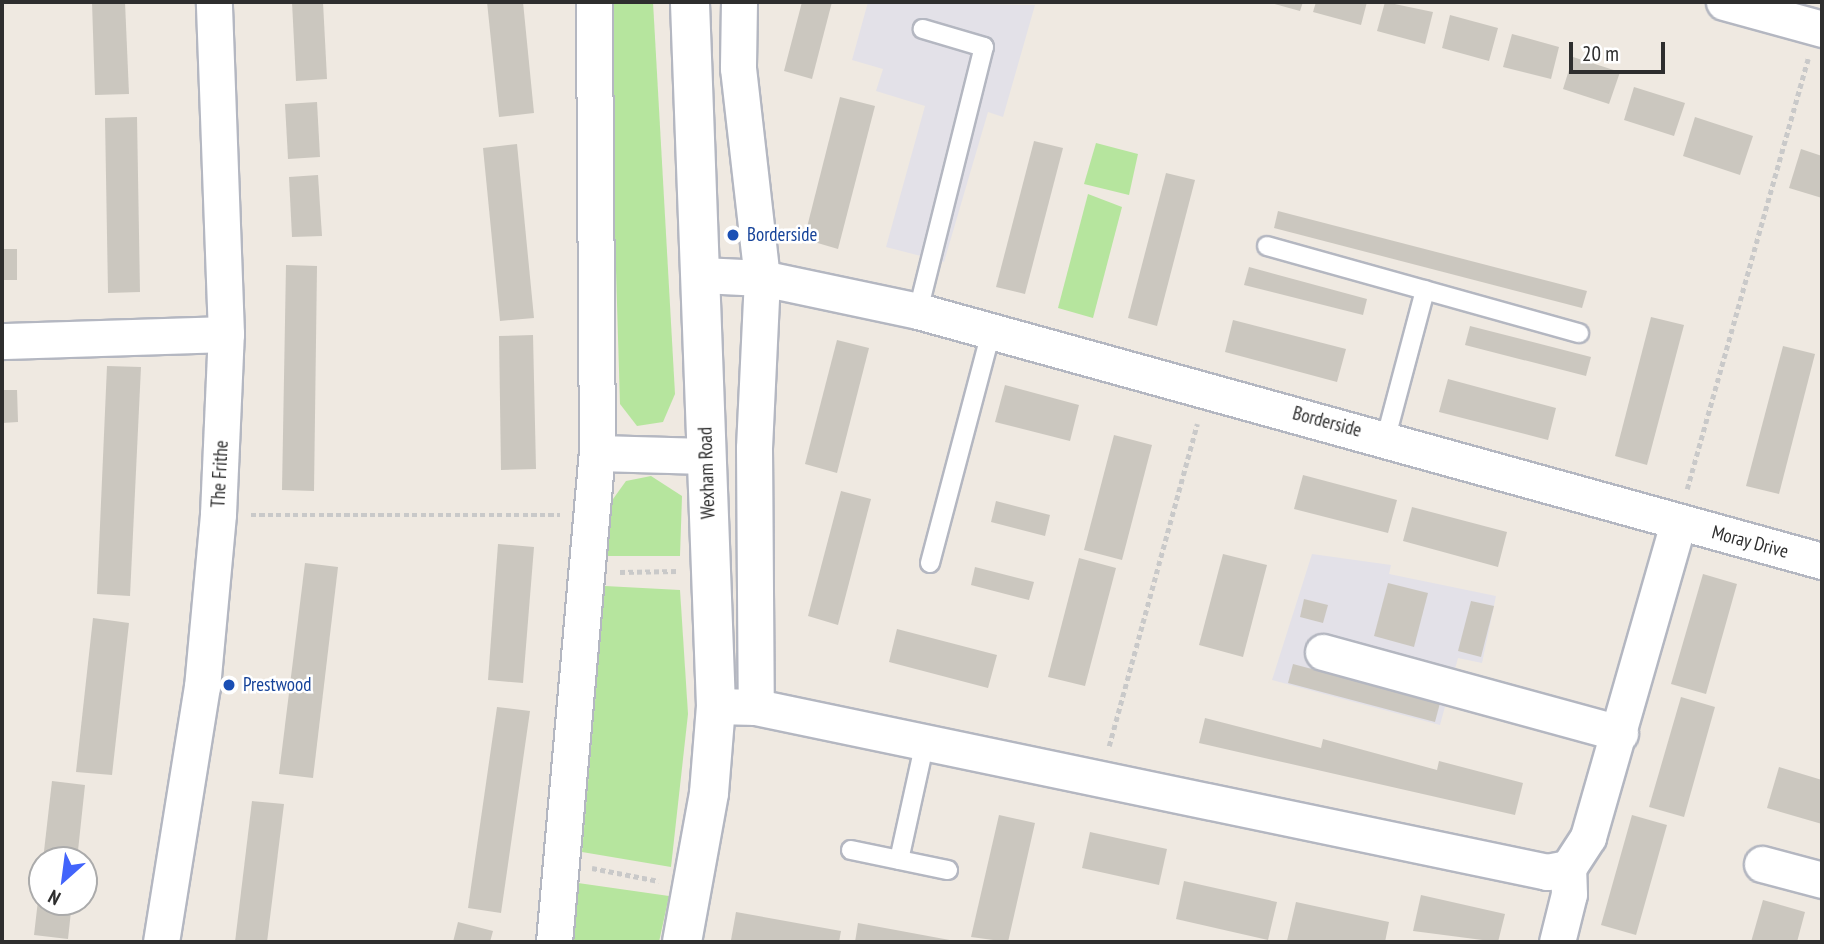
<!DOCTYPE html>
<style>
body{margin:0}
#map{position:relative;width:1824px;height:944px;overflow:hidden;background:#efe9e1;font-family:"PT Sans Narrow",sans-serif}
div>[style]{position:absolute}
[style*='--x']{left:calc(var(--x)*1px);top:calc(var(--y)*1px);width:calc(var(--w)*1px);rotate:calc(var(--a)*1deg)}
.industrial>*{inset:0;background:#e3e1e8}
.green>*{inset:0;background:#b6e59e}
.building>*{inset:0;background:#cbc7bf}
.path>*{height:4.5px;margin-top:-2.25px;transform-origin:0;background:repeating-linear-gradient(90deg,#c9c9c9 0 5px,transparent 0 8.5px)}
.roads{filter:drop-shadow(2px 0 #b4b7c1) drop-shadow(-2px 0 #b4b7c1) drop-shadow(0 2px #b4b7c1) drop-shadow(0 -2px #b4b7c1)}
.service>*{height:18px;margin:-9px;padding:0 9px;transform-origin:9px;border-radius:9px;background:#fff}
.minor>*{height:35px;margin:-17.5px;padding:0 17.5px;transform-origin:17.5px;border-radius:17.5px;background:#fff}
.tertiary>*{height:38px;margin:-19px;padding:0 19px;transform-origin:19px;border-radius:19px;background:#fff}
.dots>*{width:19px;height:19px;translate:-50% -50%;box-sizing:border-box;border:4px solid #fff;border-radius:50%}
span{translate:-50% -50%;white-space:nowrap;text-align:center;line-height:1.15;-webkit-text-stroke:5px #fff;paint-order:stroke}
.transit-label{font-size:19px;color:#164399}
.left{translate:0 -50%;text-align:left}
.street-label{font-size:19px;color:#2e2e2e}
.frame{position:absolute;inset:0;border:4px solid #2e2e2e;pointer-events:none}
.north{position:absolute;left:28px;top:846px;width:70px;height:70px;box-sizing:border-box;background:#fff;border:2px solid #ababab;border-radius:50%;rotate:208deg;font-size:19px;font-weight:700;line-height:28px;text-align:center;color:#2e2e2e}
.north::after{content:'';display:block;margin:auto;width:24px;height:32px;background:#4264fb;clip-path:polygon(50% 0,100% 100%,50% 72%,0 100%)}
.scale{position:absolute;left:1569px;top:42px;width:96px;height:32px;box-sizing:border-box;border:4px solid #2e2e2e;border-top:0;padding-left:9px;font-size:21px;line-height:24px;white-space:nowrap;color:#2e2e2e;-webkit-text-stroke:5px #fff;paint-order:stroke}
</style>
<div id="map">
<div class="industrial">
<div style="clip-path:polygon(868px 2px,1035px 5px,1003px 117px,988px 112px,944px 262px,886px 247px,925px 106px,876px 91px,883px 69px,852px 60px)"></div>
<div style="clip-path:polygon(1312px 554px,1391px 565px,1389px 574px,1496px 596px,1482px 663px,1458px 658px,1440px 725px,1272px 680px)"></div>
</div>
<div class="green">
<div style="clip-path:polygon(608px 2px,653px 2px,675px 394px,663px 422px,637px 426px,620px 404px)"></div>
<div style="clip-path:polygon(1096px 143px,1138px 154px,1129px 195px,1084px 184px)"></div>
<div style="clip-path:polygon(1088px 194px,1122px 207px,1093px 318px,1058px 308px)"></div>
<div style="clip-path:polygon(651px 476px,682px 496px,680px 556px,608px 556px,608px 506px,626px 481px)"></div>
<div style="clip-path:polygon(605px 586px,680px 590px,688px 714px,671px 867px,582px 852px)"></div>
<div style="clip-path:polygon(578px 883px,669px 896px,659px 942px,569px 942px)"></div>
</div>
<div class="building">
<div style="clip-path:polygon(92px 2px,125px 2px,129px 94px,95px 95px)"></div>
<div style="clip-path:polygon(292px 2px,323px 2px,327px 79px,296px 81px)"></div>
<div style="clip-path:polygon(487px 2px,523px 2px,534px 113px,499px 117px)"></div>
<div style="clip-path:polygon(802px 2px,832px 2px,812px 79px,784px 71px)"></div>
<div style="clip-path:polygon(1267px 2px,1303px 2px,1300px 11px)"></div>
<div style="clip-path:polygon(1316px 2px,1367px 2px,1361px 25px,1313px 12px)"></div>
<div style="clip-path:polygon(1385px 2px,1433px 12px,1425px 44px,1377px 31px)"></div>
<div style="clip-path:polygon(1450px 15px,1498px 28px,1489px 61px,1442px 48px)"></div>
<div style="clip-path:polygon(1512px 34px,1559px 47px,1551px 79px,1503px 67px)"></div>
<div style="clip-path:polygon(1573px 57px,1620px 72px,1609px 104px,1563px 89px)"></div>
<div style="clip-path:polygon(1634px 87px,1685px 103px,1674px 136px,1624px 120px)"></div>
<div style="clip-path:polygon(840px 97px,875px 106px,838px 249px,804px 239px)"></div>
<div style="clip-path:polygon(317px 102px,320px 157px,288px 159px,285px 104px)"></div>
<div style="clip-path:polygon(137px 117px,140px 292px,108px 293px,105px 118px)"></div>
<div style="clip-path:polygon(1695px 117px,1753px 136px,1740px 175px,1683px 156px)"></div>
<div style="clip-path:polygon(1034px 141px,1063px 148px,1025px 294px,996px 287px)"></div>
<div style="clip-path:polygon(517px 144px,534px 318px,500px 321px,483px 148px)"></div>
<div style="clip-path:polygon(1801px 149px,1822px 156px,1822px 198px,1789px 188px)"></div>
<div style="clip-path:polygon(1166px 173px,1195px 180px,1157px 326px,1128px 318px)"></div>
<div style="clip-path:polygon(318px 175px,322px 236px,292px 237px,289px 177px)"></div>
<div style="clip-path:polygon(1278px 211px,1587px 291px,1582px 308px,1274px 228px)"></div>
<div style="clip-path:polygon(2px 249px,17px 249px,17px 280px,2px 280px)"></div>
<div style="clip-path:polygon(286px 265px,317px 266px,314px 491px,282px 490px)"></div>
<div style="clip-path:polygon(1249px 267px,1367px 299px,1363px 315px,1244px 285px)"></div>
<div style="clip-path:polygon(1651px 317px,1684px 325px,1647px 465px,1615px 456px)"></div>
<div style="clip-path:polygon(1233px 320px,1346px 349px,1337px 382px,1225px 352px)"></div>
<div style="clip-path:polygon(1470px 326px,1591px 357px,1586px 376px,1465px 345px)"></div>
<div style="clip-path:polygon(533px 335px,536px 469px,501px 470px,499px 336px)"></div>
<div style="clip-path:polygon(837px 340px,869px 348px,837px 473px,805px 464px)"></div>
<div style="clip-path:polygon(1783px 346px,1815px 354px,1779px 494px,1746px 486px)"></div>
<div style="clip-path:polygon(107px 366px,141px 367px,130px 596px,97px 594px)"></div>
<div style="clip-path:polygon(1448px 379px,1556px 408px,1548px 440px,1439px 412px)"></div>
<div style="clip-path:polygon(1005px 385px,1079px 405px,1070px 441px,995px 422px)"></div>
<div style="clip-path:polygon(2px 390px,17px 390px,18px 422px,2px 423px)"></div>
<div style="clip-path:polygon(1114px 435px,1152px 445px,1122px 560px,1084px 550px)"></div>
<div style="clip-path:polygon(1303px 475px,1397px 500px,1388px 533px,1294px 509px)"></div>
<div style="clip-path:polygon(841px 491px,871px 499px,838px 625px,808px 616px)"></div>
<div style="clip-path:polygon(996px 501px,1050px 515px,1045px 536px,991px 522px)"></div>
<div style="clip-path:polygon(1412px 507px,1507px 532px,1498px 567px,1403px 541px)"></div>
<div style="clip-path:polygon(498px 544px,534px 547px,523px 683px,488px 680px)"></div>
<div style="clip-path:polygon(1223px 554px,1267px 565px,1243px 657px,1199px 645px)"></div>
<div style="clip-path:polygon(1079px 558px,1116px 568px,1085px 686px,1048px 677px)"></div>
<div style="clip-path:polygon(305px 563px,338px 567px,313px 778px,279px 774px)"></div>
<div style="clip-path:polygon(975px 567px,1034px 582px,1029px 600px,971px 585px)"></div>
<div style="clip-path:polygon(1703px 574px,1737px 584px,1706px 694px,1671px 684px)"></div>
<div style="clip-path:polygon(1388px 583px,1428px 593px,1414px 647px,1374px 636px)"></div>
<div style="clip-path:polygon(1304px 599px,1328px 605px,1323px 623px,1300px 617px)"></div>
<div style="clip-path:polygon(1471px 601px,1494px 606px,1481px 657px,1458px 651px)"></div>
<div style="clip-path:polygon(93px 618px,129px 623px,112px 775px,76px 772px)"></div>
<div style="clip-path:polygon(897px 629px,997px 655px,988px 688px,889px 662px)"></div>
<div style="clip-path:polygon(1293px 664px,1440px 703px,1435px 722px,1288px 683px)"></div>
<div style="clip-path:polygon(1681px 697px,1715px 707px,1684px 817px,1649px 807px)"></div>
<div style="clip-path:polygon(497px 707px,530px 711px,501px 913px,468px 908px)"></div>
<div style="clip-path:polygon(1205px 718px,1321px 748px,1323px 739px,1437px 770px,1439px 761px,1523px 783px,1515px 815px,1199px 743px)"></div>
<div style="clip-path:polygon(1779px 767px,1822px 780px,1822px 824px,1767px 808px)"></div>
<div style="clip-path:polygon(52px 781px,85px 785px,77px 860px,43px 860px)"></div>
<div style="clip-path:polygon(252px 801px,284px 804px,267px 942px,235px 942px)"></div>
<div style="clip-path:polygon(999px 815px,1035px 823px,1008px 942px,971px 937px)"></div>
<div style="clip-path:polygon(1632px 815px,1667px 825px,1636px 935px,1601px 925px)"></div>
<div style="clip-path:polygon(1090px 832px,1167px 849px,1159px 885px,1082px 868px)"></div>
<div style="clip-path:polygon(1184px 881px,1277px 902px,1268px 940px,1176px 919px)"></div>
<div style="clip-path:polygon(40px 883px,42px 902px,72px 902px,68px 939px,34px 935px)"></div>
<div style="clip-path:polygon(1421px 895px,1505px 914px,1498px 942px,1413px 931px)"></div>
<div style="clip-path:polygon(1763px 900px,1805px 912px,1797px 942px,1751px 942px)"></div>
<div style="clip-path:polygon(1296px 902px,1389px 922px,1385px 942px,1287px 941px)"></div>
<div style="clip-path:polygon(736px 912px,841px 931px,839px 942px,731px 940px)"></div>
<div style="clip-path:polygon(458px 922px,493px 931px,490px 942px,453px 942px)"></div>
<div style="clip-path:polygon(858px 923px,955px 941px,955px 942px,855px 942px)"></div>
</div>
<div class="path">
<div style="--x:1687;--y:489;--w:447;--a:-74.3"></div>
<div style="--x:251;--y:515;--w:309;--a:0"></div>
<div style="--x:620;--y:572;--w:58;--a:-1"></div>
<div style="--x:1109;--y:746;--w:334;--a:-74.7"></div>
<div style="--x:592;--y:868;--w:68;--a:11"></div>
</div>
<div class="roads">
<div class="service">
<div style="--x:1267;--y:246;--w:324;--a:15.6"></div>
<div style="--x:918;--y:311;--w:272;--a:-76"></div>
<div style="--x:984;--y:47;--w:64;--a:-163.6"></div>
<div style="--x:1386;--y:437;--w:152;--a:-75.1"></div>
<div style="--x:930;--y:563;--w:239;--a:-75.2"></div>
<div style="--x:851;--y:850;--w:99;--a:11.7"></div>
<div style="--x:899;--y:860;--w:121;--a:-77.6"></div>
</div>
<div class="minor">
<div style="--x:739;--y:2;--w:66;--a:90.9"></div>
<div style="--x:738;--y:68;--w:211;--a:83.5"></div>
<div style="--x:762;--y:278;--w:170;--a:92.7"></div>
<div style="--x:754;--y:448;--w:259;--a:89.6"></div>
<div style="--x:1724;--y:2;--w:102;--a:15.4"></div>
<div style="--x:702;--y:275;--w:60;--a:2.9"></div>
<div style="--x:762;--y:278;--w:159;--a:11.9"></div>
<div style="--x:918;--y:311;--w:938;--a:15.46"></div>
<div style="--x:2;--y:341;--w:224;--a:-1.8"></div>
<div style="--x:597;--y:453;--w:109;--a:1.6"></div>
<div style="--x:1323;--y:652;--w:308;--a:15.3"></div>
<div style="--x:716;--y:706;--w:40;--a:1.4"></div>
<div style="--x:756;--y:707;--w:808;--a:11.78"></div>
<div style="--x:1547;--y:872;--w:21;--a:-11"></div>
<div style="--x:1568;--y:868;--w:37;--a:-57"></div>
<div style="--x:1588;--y:837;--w:327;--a:-74"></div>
<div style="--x:1762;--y:864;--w:62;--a:14.9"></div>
<div style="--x:161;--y:942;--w:258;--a:-80.9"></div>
<div style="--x:202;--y:687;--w:174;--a:-84.7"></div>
<div style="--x:218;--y:514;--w:180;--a:-87.5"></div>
<div style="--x:226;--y:334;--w:332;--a:-92.1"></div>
<div style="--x:554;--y:942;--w:491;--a:-85"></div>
<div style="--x:597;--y:453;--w:451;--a:-90.4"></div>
<div style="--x:1557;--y:942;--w:49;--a:-76"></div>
<div style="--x:1569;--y:894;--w:26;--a:-92"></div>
</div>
<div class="tertiary">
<div style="--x:682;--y:942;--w:151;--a:-79.7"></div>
<div style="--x:709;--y:793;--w:87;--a:-85.4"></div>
<div style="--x:716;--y:706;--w:704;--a:-92.12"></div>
</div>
</div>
<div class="dots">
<div style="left:733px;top:235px;background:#1a4fb4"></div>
<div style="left:229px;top:685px;background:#1a4fb4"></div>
</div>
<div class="transit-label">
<span class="left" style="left:747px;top:235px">Borderside</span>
<span class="left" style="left:243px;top:685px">Prestwood</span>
</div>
<div class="street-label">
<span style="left:1327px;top:422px;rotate:15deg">Borderside</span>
<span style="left:707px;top:473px;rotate:-92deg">Wexham Road</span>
<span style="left:220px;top:474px;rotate:-87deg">The Frithe</span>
<span style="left:1750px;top:542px;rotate:15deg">Moray Drive</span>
</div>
<div class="frame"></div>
<div class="north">N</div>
<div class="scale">20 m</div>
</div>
